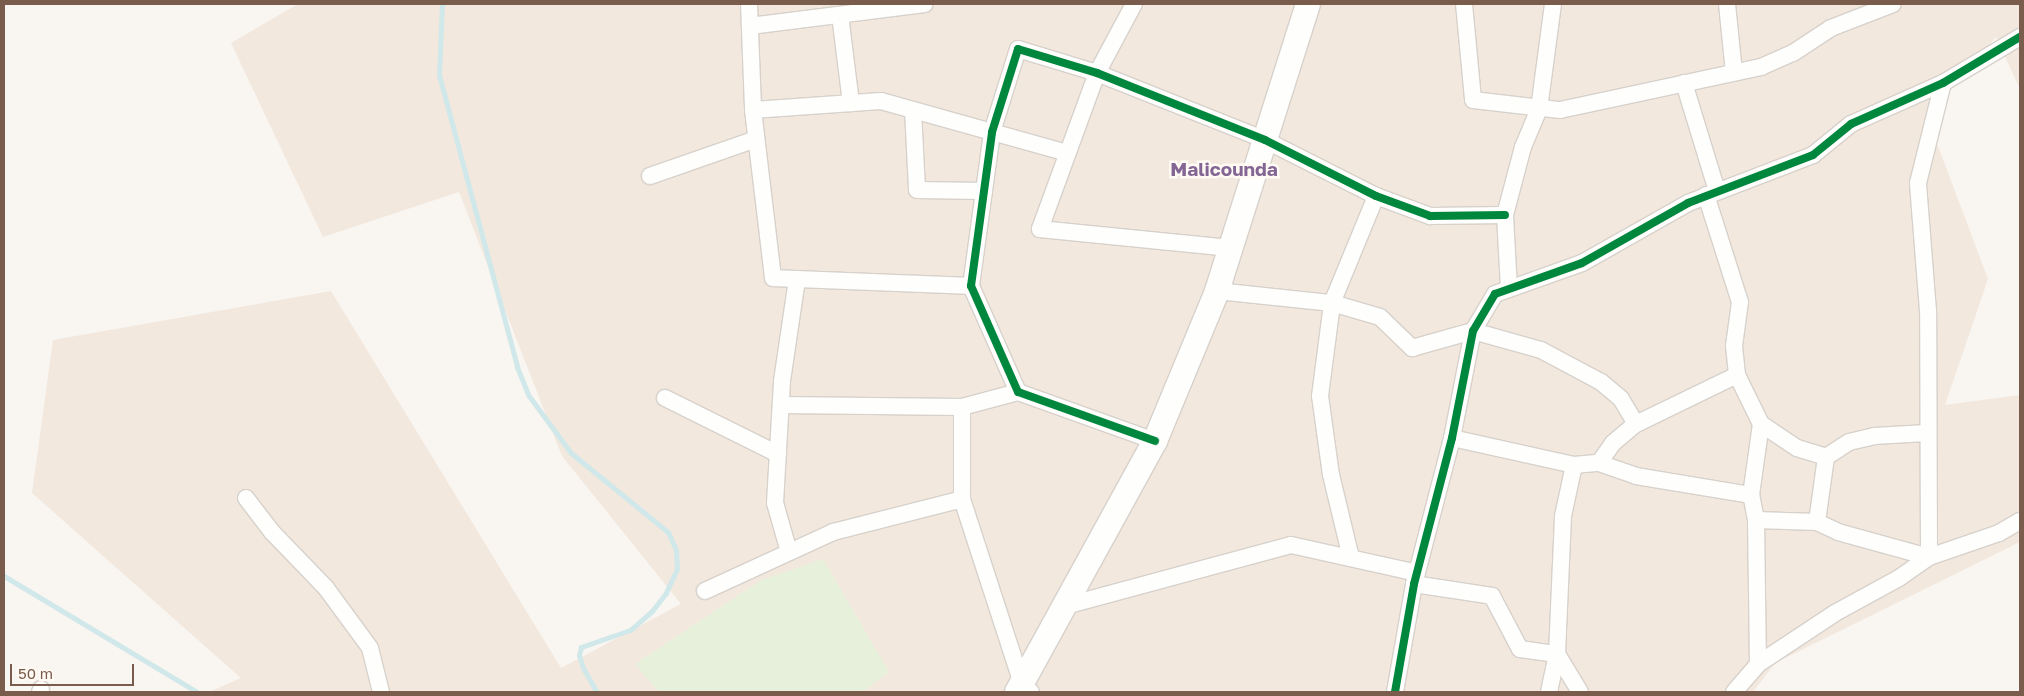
<!DOCTYPE html>
<style>
body{margin:0}
#map{position:relative;width:2024px;height:696px;overflow:hidden;background:#f9f5f0;font-family:"Golos Text",sans-serif}
div>[style]{position:absolute}
[style*='--x']{left:calc(var(--x)*1px);top:calc(var(--y)*1px);width:calc(var(--w)*1px);rotate:calc(var(--a)*1deg)}
.residential>*{inset:0;background:#f2e8de}
.green>*{inset:0;background:#e7f0db}
.stream>*{height:5px;margin:-2.5px;padding:0 2.5px;transform-origin:2.5px;border-radius:2.5px;background:#d0e8ea}
.roads{filter:drop-shadow(1px 0 #d7d1cb) drop-shadow(-1px 0 #d7d1cb) drop-shadow(0 1px #d7d1cb) drop-shadow(0 -1px #d7d1cb)}
.street>*{height:16px;margin:-8px;padding:0 8px;transform-origin:8px;border-radius:8px;background:#fefefd}
.secondary>*{height:24px;margin:-12px;padding:0 12px;transform-origin:12px;border-radius:12px;background:#fefefd}
.cycleway>*{height:8px;margin:-4px;padding:0 4px;transform-origin:4px;border-radius:4px;background:#00873e}
span{translate:-50% -50%;white-space:nowrap;text-align:center;line-height:1.15;-webkit-text-stroke:5px #fffaf3;paint-order:stroke}
.district-label{font-size:19px;color:#846695;font-weight:700}
.frame{position:absolute;inset:0;border:5px solid #7a5c4d;pointer-events:none}
.scale{position:absolute;left:10px;top:664px;width:124px;height:22px;box-sizing:border-box;border:2px solid #7a5c4d;border-top:0;padding-left:6px;font-size:15px;line-height:18px;white-space:nowrap;color:#7a5c4d;-webkit-text-stroke:4px #fffaf3;paint-order:stroke}
</style>
<div id="map">
<div class="residential">
<div style="clip-path:polygon(298px 4px,2020px 4px,2020px 89px,1996px 37px,1927px 117px,1988px 279px,1945px 405px,2020px 395px,2020px 542px,1775px 663px,1753px 692px,209px 692px,241px 678px,32px 493px,53px 340px,331px 291px,561px 668px,681px 604px,562px 456px,459px 192px,323px 237px,231px 43px)"></div>
</div>
<div class="green">
<div style="clip-path:polygon(823px 559px,889px 672px,862px 692px,659px 692px,635px 664px,761px 580px)"></div>
</div>
<div class="stream">
<div style="--x:442;--y:4;--w:71;--a:92.4"></div>
<div style="--x:439;--y:75;--w:302;--a:75"></div>
<div style="--x:517;--y:367;--w:31;--a:68"></div>
<div style="--x:529;--y:396;--w:71;--a:53.6"></div>
<div style="--x:571;--y:453;--w:125;--a:39.2"></div>
<div style="--x:668;--y:532;--w:20;--a:66"></div>
<div style="--x:676;--y:550;--w:19;--a:87"></div>
<div style="--x:677;--y:569;--w:26;--a:115"></div>
<div style="--x:666;--y:593;--w:23;--a:128"></div>
<div style="--x:652;--y:611;--w:29;--a:139"></div>
<div style="--x:630;--y:630;--w:52;--a:160.9"></div>
<div style="--x:581;--y:647;--w:8;--a:104"></div>
<div style="--x:579;--y:655;--w:14;--a:73"></div>
<div style="--x:583;--y:668;--w:28;--a:60"></div>
<div style="--x:4;--y:576;--w:225;--a:31"></div>
</div>
<div class="roads">
<div class="street">
<div style="--x:749;--y:4;--w:106;--a:87.8"></div>
<div style="--x:753;--y:110;--w:169;--a:83.2"></div>
<div style="--x:773;--y:278;--w:198;--a:2.3"></div>
<div style="--x:1134;--y:4;--w:78;--a:118.2"></div>
<div style="--x:1097;--y:73;--w:166;--a:110.1"></div>
<div style="--x:1040;--y:229;--w:191;--a:5.7"></div>
<div style="--x:1464;--y:4;--w:96;--a:84.6"></div>
<div style="--x:1473;--y:100;--w:88;--a:6.6"></div>
<div style="--x:1560;--y:110;--w:206;--a:-12.1"></div>
<div style="--x:1761;--y:67;--w:35;--a:-24"></div>
<div style="--x:1793;--y:53;--w:45;--a:-33.3"></div>
<div style="--x:1831;--y:28;--w:66;--a:-21.2"></div>
<div style="--x:1727;--y:4;--w:69;--a:84.2"></div>
<div style="--x:840;--y:15;--w:89;--a:82.9"></div>
<div style="--x:750;--y:26;--w:176;--a:-7.2"></div>
<div style="--x:1684;--y:83;--w:113;--a:73"></div>
<div style="--x:753;--y:110;--w:128;--a:-4"></div>
<div style="--x:881;--y:101;--w:193;--a:15.6"></div>
<div style="--x:913;--y:110;--w:80;--a:87.1"></div>
<div style="--x:917;--y:190;--w:67;--a:0.9"></div>
<div style="--x:650;--y:176;--w:112;--a:-19.2"></div>
<div style="--x:1706;--y:195;--w:112;--a:72.4"></div>
<div style="--x:1740;--y:302;--w:44;--a:97.8"></div>
<div style="--x:1734;--y:346;--w:29;--a:84"></div>
<div style="--x:1737;--y:375;--w:55;--a:63.9"></div>
<div style="--x:1761;--y:424;--w:43;--a:33.7"></div>
<div style="--x:1797;--y:448;--w:30;--a:17"></div>
<div style="--x:1509;--y:289;--w:74;--a:-93.1"></div>
<div style="--x:1505;--y:215;--w:70;--a:-75.2"></div>
<div style="--x:1523;--y:147;--w:41;--a:-67.2"></div>
<div style="--x:1539;--y:109;--w:106;--a:-82.4"></div>
<div style="--x:1217;--y:291;--w:116;--a:6"></div>
<div style="--x:1332;--y:303;--w:50;--a:16.3"></div>
<div style="--x:1380;--y:317;--w:45;--a:44.1"></div>
<div style="--x:1412;--y:348;--w:63;--a:-15.6"></div>
<div style="--x:1473;--y:331;--w:71;--a:15.6"></div>
<div style="--x:1541;--y:350;--w:68;--a:28.1"></div>
<div style="--x:1601;--y:382;--w:26;--a:40"></div>
<div style="--x:1621;--y:399;--w:29;--a:59"></div>
<div style="--x:665;--y:398;--w:126;--a:26.4"></div>
<div style="--x:781;--y:405;--w:181;--a:0.6"></div>
<div style="--x:962;--y:407;--w:58;--a:-15"></div>
<div style="--x:962;--y:407;--w:92;--a:90"></div>
<div style="--x:962;--y:499;--w:194;--a:72"></div>
<div style="--x:1022;--y:684;--w:12;--a:42"></div>
<div style="--x:1452;--y:438;--w:125;--a:12.5"></div>
<div style="--x:1574;--y:465;--w:25;--a:-5"></div>
<div style="--x:1599;--y:463;--w:39;--a:19"></div>
<div style="--x:1636;--y:476;--w:117;--a:9.4"></div>
<div style="--x:1155;--y:441;--w:145;--a:-160.3"></div>
<div style="--x:1018;--y:392;--w:116;--a:-113.9"></div>
<div style="--x:971;--y:286;--w:155;--a:-82.2"></div>
<div style="--x:992;--y:132;--w:87;--a:-72.6"></div>
<div style="--x:1018;--y:49;--w:83;--a:16.9"></div>
<div style="--x:1097;--y:73;--w:181;--a:21.7"></div>
<div style="--x:1265;--y:140;--w:124;--a:26.8"></div>
<div style="--x:1376;--y:196;--w:58;--a:20.3"></div>
<div style="--x:1430;--y:216;--w:75;--a:-0.8"></div>
<div style="--x:1599;--y:463;--w:24;--a:-55"></div>
<div style="--x:1613;--y:443;--w:30;--a:-40"></div>
<div style="--x:1636;--y:424;--w:112;--a:-25.9"></div>
<div style="--x:246;--y:498;--w:43;--a:52.6"></div>
<div style="--x:272;--y:532;--w:78;--a:46"></div>
<div style="--x:326;--y:588;--w:74;--a:53.7"></div>
<div style="--x:370;--y:648;--w:45;--a:76"></div>
<div style="--x:1756;--y:520;--w:61;--a:1.9"></div>
<div style="--x:1817;--y:522;--w:23;--a:25"></div>
<div style="--x:1838;--y:532;--w:94;--a:15.4"></div>
<div style="--x:1817;--y:522;--w:66;--a:-82.1"></div>
<div style="--x:1826;--y:457;--w:27;--a:-33"></div>
<div style="--x:1849;--y:442;--w:26;--a:-13"></div>
<div style="--x:1874;--y:436;--w:53;--a:-3.2"></div>
<div style="--x:789;--y:552;--w:51;--a:-105.9"></div>
<div style="--x:775;--y:503;--w:122;--a:-86.7"></div>
<div style="--x:782;--y:381;--w:103;--a:-81.6"></div>
<div style="--x:1929;--y:557;--w:246;--a:-90.2"></div>
<div style="--x:1928;--y:311;--w:128;--a:-94.5"></div>
<div style="--x:1918;--y:183;--w:103;--a:-76"></div>
<div style="--x:1351;--y:558;--w:85;--a:-103.5"></div>
<div style="--x:1331;--y:475;--w:80;--a:-97.9"></div>
<div style="--x:1320;--y:396;--w:94;--a:-82.6"></div>
<div style="--x:1332;--y:303;--w:116;--a:-67.6"></div>
<div style="--x:1414;--y:584;--w:79;--a:8.7"></div>
<div style="--x:1492;--y:596;--w:60;--a:62.2"></div>
<div style="--x:1520;--y:649;--w:37;--a:8"></div>
<div style="--x:705;--y:591;--w:141;--a:-24.7"></div>
<div style="--x:833;--y:532;--w:133;--a:-14.3"></div>
<div style="--x:1065;--y:606;--w:234;--a:-15.1"></div>
<div style="--x:1291;--y:545;--w:129;--a:12.5"></div>
<div style="--x:1557;--y:654;--w:44;--a:58.8"></div>
<div style="--x:1758;--y:664;--w:144;--a:-90.8"></div>
<div style="--x:1756;--y:520;--w:25;--a:-101"></div>
<div style="--x:1751;--y:495;--w:72;--a:-82"></div>
<div style="--x:40;--y:692;--w:3;--a:-72"></div>
<div style="--x:1395;--y:692;--w:110;--a:-80"></div>
<div style="--x:1414;--y:584;--w:151;--a:-75.4"></div>
<div style="--x:1452;--y:438;--w:109;--a:-78.9"></div>
<div style="--x:1473;--y:331;--w:43;--a:-59.3"></div>
<div style="--x:1495;--y:294;--w:92;--a:-19.6"></div>
<div style="--x:1582;--y:263;--w:122;--a:-29.5"></div>
<div style="--x:1688;--y:203;--w:134;--a:-21"></div>
<div style="--x:1813;--y:155;--w:49;--a:-39.2"></div>
<div style="--x:1851;--y:124;--w:101;--a:-24"></div>
<div style="--x:1943;--y:83;--w:90;--a:-30.9"></div>
<div style="--x:1549;--y:692;--w:39;--a:-78"></div>
<div style="--x:1557;--y:654;--w:138;--a:-87.5"></div>
<div style="--x:1563;--y:516;--w:52;--a:-77.8"></div>
<div style="--x:1734;--y:692;--w:37;--a:-49"></div>
<div style="--x:1758;--y:664;--w:92;--a:-33.5"></div>
<div style="--x:1835;--y:613;--w:73;--a:-28.7"></div>
<div style="--x:1899;--y:578;--w:37;--a:-35"></div>
<div style="--x:1929;--y:557;--w:74;--a:-18.9"></div>
<div style="--x:1999;--y:533;--w:24;--a:-30"></div>
</div>
<div class="secondary">
<div style="--x:1017;--y:692;--w:286;--a:-61.2"></div>
<div style="--x:1155;--y:441;--w:162;--a:-67.5"></div>
<div style="--x:1217;--y:291;--w:301;--a:-72.4"></div>
</div>
</div>
<div class="cycleway">
<div style="--x:1155;--y:441;--w:145;--a:-160.3"></div>
<div style="--x:1018;--y:392;--w:116;--a:-113.9"></div>
<div style="--x:971;--y:286;--w:155;--a:-82.2"></div>
<div style="--x:992;--y:132;--w:87;--a:-72.6"></div>
<div style="--x:1018;--y:49;--w:83;--a:16.9"></div>
<div style="--x:1097;--y:73;--w:181;--a:21.7"></div>
<div style="--x:1265;--y:140;--w:124;--a:26.8"></div>
<div style="--x:1376;--y:196;--w:58;--a:20.3"></div>
<div style="--x:1430;--y:216;--w:75;--a:-0.8"></div>
<div style="--x:1395;--y:692;--w:110;--a:-80"></div>
<div style="--x:1414;--y:584;--w:151;--a:-75.4"></div>
<div style="--x:1452;--y:438;--w:109;--a:-78.9"></div>
<div style="--x:1473;--y:331;--w:43;--a:-59.3"></div>
<div style="--x:1495;--y:294;--w:92;--a:-19.6"></div>
<div style="--x:1582;--y:263;--w:122;--a:-29.5"></div>
<div style="--x:1688;--y:203;--w:134;--a:-21"></div>
<div style="--x:1813;--y:155;--w:49;--a:-39.2"></div>
<div style="--x:1851;--y:124;--w:101;--a:-24"></div>
<div style="--x:1943;--y:83;--w:90;--a:-30.9"></div>
</div>
<div class="district-label">
<span style="left:1224px;top:169px">Malicounda</span>
</div>
<div class="frame"></div>
<div class="scale">50 m</div>
</div>
